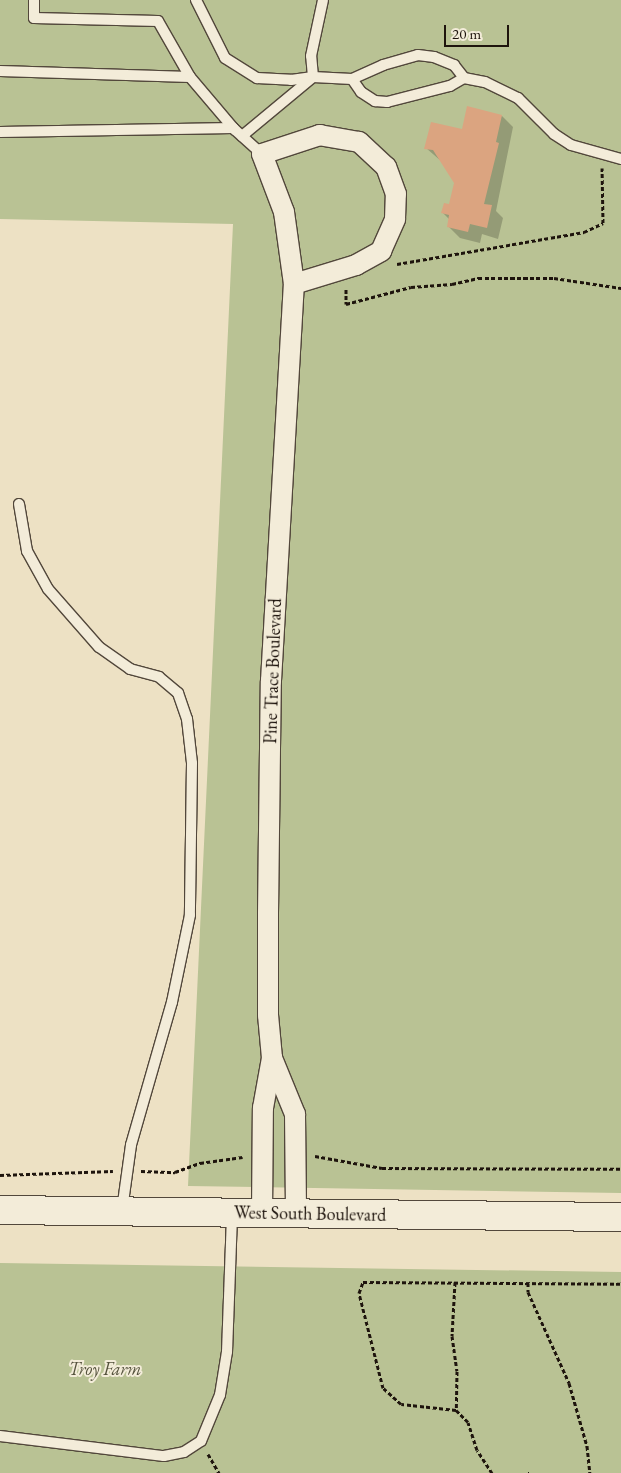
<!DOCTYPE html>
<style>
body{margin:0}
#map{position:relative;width:621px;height:1473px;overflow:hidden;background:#ede1c4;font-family:"EB Garamond",serif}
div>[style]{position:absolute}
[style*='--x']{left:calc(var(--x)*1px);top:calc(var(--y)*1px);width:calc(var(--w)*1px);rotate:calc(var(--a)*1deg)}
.green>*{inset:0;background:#b9c294}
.shadow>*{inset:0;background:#0003}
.building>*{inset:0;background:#dba480}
.path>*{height:3px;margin-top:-1.5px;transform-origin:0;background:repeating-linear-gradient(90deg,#1e140d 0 4px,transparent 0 6.5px)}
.roads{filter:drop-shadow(1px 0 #52473b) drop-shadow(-1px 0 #52473b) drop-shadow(0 1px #52473b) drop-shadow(0 -1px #52473b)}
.lane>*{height:10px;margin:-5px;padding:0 5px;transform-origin:5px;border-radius:5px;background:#f3ecd9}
.street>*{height:20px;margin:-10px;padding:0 10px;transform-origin:10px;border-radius:10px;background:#f3ecd9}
.secondary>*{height:28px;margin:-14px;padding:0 14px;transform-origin:14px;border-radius:14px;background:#f3ecd9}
span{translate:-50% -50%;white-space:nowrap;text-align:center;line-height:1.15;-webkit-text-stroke:4px #f3ecd9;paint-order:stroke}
.street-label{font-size:18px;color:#1e140d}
.park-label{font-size:18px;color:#54513c;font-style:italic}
.scale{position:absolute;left:444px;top:25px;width:65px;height:22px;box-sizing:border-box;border:2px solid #1e140d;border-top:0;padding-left:6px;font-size:15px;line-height:18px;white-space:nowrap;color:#1e140d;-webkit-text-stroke:4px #f3ecd9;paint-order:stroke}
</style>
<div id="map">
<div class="green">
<div style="clip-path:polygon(0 0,621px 0,621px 1193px,188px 1186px,233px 224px,0 219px)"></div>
<div style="clip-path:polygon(0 1263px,621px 1272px,621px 1473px,0 1473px)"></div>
</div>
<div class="shadow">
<div style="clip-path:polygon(502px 116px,513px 127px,496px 211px,503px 218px,498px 239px,482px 234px,480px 243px,460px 238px,448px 226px,450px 220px,443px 213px,450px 205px,455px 183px,441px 161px,426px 148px)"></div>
</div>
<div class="building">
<div style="clip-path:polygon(467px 106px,502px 115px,496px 142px,499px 143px,484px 204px,492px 205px,487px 228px,470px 224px,468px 232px,447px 227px,449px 215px,441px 213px,444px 203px,449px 204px,454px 183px,433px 150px,424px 149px,431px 122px,462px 129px)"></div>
</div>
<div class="path">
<div style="--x:397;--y:264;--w:190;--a:-9.7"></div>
<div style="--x:584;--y:232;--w:21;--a:-25"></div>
<div style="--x:603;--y:223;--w:55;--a:-91"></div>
<div style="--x:346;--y:289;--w:15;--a:90"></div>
<div style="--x:346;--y:304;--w:67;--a:-14.7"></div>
<div style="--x:411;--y:287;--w:41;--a:-4.2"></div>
<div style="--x:452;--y:284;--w:27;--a:-13"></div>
<div style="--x:478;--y:278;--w:76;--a:0"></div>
<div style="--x:554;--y:278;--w:68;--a:8.5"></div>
<div style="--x:315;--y:1156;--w:68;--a:10.2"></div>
<div style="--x:382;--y:1168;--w:239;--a:0.2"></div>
<div style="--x:141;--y:1171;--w:34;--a:2"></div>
<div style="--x:175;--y:1172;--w:27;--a:-20"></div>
<div style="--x:200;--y:1163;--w:43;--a:-7.9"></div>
<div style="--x:0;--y:1175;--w:113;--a:-2"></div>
<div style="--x:455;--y:1282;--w:54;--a:93.2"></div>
<div style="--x:452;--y:1336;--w:35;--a:82"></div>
<div style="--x:457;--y:1371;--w:39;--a:91"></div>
<div style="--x:528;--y:1283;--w:9;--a:90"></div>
<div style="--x:528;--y:1292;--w:100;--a:65.7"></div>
<div style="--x:569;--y:1383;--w:66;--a:74.1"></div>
<div style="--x:587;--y:1446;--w:27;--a:84"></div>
<div style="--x:208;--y:1454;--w:22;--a:60"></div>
<div style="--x:492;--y:1473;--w:27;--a:-123"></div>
<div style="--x:477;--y:1450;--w:29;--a:-108"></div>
<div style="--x:468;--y:1422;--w:17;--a:-135"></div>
<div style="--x:456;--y:1410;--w:55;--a:-173.8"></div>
<div style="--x:401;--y:1404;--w:24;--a:-138"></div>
<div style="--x:383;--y:1388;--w:98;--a:-104.2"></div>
<div style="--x:359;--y:1293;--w:12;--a:-70"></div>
<div style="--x:363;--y:1282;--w:258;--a:0.4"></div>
<div style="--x:528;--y:1473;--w:1;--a:0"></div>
</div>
<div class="roads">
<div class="lane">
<div style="--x:34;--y:0;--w:18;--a:90"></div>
<div style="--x:34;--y:18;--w:124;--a:1.4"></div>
<div style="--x:158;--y:21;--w:64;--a:60.3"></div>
<div style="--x:196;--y:0;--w:65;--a:63.4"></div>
<div style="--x:225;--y:58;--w:38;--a:32"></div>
<div style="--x:257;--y:78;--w:34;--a:3"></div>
<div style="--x:291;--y:80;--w:22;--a:-8"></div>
<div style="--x:313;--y:77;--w:21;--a:-95"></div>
<div style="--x:311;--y:56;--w:57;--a:-77.9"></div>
<div style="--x:0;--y:71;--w:190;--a:1.8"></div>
<div style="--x:190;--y:77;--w:70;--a:49.7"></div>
<div style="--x:352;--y:79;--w:34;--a:-24"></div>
<div style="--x:383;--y:65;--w:36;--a:-16"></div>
<div style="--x:418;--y:55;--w:16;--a:7"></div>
<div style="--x:434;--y:57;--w:22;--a:22"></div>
<div style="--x:454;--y:65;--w:16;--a:52"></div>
<div style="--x:0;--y:132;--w:233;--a:-1"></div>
<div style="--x:233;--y:128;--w:39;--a:42"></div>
<div style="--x:242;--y:136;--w:92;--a:-39.7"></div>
<div style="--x:313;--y:77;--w:39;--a:3"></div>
<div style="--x:352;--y:79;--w:16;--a:55"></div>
<div style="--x:361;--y:92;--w:17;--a:33"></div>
<div style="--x:375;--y:101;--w:12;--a:5"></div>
<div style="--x:387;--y:102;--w:65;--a:-14.3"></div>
<div style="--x:450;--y:86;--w:16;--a:-30"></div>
<div style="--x:464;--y:78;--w:21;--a:11"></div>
<div style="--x:485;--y:82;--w:37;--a:26"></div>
<div style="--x:518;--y:98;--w:51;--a:45"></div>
<div style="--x:554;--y:134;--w:20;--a:33"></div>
<div style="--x:571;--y:145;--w:52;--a:15.6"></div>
<div style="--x:19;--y:504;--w:48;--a:80.3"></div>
<div style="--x:27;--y:551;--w:43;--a:61.1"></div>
<div style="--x:48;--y:589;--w:77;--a:48.7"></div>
<div style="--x:99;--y:647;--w:38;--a:35"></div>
<div style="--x:130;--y:669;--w:30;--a:15"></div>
<div style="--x:159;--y:677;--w:25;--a:40"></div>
<div style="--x:178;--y:693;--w:28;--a:71"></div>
<div style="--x:187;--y:719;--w:44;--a:83.5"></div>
<div style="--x:192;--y:763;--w:152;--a:90.8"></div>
<div style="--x:190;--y:915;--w:89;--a:101.7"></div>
<div style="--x:172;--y:1002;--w:149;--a:106"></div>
<div style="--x:131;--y:1145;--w:66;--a:97.9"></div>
<div style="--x:0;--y:1436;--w:165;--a:7"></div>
<div style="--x:164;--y:1456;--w:20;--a:-11"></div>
<div style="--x:184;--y:1452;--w:20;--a:-33"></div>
<div style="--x:201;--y:1441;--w:50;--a:-67.6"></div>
<div style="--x:220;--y:1395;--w:44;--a:-80.8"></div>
<div style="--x:227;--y:1352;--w:137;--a:-87.9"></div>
</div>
<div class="street">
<div style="--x:272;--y:1058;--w:61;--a:67.7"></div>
<div style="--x:295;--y:1114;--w:99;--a:89.4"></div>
<div style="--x:262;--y:1213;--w:105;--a:-89.5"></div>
<div style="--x:263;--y:1108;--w:51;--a:-79.8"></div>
<div style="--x:272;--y:1058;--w:43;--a:-95.3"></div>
<div style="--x:268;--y:1015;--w:102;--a:-90"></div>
<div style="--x:268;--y:913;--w:232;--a:-89.3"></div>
<div style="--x:271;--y:681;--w:398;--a:-86.7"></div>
<div style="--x:294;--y:284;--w:65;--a:-17"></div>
<div style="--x:356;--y:265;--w:29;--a:-29"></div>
<div style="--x:381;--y:251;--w:35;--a:-66"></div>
<div style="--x:395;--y:219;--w:25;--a:-88"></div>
<div style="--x:396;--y:194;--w:29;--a:-110"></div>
<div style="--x:386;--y:167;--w:37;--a:-137"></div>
<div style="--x:359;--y:142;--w:40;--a:-170"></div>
<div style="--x:320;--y:135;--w:61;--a:161.9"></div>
<div style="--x:262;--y:154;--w:62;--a:69.2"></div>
<div style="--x:284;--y:212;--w:73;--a:82.1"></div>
</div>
<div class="secondary">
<div style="--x:0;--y:1210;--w:621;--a:0.65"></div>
</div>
</div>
<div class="street-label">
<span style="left:273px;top:671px;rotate:-88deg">Pine Trace Boulevard</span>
<span style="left:310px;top:1214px;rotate:1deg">West South Boulevard</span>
</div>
<div class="park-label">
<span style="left:105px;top:1369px">Troy Farm</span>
</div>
<div class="scale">20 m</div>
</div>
